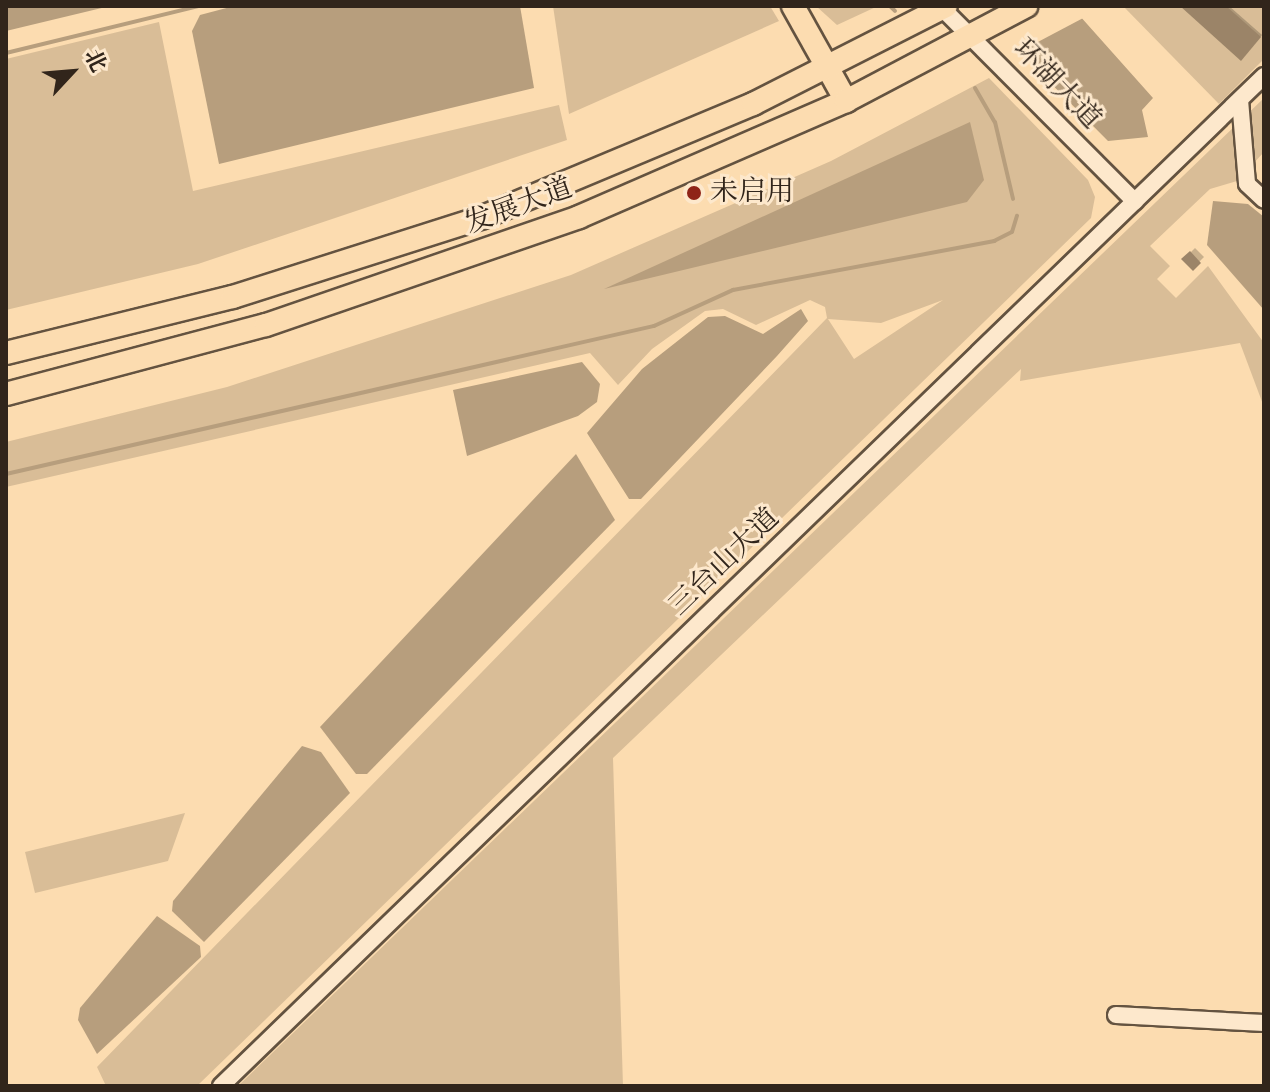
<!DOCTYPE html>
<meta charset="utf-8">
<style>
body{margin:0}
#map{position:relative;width:1270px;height:1092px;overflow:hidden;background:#fcdcb0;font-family:"Sorts Mill Goudy","Noto Serif SC",serif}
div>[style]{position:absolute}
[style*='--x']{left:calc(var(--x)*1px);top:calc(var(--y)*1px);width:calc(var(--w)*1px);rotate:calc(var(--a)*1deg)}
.green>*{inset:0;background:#d9bd97}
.water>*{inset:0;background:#b79e7d}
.pier>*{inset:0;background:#fcdcb0}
.shadow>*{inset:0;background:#0003}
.stream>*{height:4px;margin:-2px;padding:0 2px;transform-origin:2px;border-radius:2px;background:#b79e7d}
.building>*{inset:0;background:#9b8468}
.roads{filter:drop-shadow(2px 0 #645340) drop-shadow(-2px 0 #645340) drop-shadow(0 2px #645340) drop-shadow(0 -2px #645340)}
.minor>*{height:16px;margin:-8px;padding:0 8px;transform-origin:8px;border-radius:8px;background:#fde8cc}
.major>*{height:22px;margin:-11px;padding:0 11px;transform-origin:11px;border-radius:11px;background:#fcdcb0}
.dots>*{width:22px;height:22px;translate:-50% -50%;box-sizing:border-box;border:4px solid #fde8cc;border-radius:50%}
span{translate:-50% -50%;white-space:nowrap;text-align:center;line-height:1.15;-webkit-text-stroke:6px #fde8cc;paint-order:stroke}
.street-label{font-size:28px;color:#31251b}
.poi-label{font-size:28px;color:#31251b}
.left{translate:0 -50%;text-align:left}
.frame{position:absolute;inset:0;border:8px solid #31251b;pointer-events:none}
.north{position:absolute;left:32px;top:32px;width:80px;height:80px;-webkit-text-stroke:6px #fde8cc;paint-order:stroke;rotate:64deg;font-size:22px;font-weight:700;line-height:32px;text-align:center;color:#31251b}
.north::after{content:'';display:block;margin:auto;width:28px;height:36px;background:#31251b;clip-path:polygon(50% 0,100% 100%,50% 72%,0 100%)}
</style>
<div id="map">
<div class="green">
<div style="clip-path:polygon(553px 6px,770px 6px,779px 21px,569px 114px)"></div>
<div style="clip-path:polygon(816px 6px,878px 6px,837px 25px)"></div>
<div style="clip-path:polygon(1123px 6px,1264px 6px,1264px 59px,1219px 104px)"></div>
<div style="clip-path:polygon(159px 22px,193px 191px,559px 105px,567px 140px,198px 264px,6px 310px,6px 59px)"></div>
<div style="clip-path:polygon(evenodd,989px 78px,1088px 180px,1095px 197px,1091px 218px,197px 1086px,106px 1086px,97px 1067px,827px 318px,825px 307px,810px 300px,756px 325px,723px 309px,705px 311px,652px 349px,618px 385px,590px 353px,6px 487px,6px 442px,227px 387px,571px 275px,831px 161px,989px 78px,943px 300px,854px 359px,828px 319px,881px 323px,943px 300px)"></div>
<div style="clip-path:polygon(1264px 98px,1264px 152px,1237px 181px,1210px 189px,1150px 246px,1170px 266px,1157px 279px,1176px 298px,1208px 266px,1264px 343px,1264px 407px,1240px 343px,1020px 381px,1021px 369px,613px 758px,623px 1086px,238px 1086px)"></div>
<div style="clip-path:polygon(185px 813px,168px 861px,35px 893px,25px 852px)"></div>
</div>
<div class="water">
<div style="clip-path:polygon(6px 6px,110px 6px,6px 31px)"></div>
<div style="clip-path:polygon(234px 6px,520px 6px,534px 88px,219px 164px,192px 31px,200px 15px)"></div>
<div style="clip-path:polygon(974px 6px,1071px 6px,1153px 98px,1142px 110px,1148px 137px,1108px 141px)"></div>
<div style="clip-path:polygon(970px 122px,984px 180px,967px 202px,604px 289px)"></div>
<div style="clip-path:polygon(1213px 201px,1248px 204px,1264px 217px,1264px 310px,1207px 245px)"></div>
<div style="clip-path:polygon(801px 309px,808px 321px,777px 356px,641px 499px,629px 499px,587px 433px,642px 369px,708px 317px,725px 316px,763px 334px)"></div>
<div style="clip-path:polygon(582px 362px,600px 384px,597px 402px,578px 416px,467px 456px,453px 390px)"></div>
<div style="clip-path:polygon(576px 454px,615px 520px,367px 774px,356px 774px,320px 727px)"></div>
<div style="clip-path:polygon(302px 746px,321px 752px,350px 793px,204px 942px,172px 911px,173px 901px)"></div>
<div style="clip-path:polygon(157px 916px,200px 946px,201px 957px,97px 1054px,78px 1020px,80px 1008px)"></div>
</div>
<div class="pier">
<div style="clip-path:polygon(970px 6px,1077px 6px,1087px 16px,1017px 53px)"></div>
</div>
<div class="shadow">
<div style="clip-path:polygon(1185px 6px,1229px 6px,1262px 35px,1241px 58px)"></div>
<div style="clip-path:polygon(1195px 248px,1204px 257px,1193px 268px,1184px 259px)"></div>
</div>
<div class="stream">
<div style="--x:890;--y:6;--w:7;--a:45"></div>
<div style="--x:6;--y:53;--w:199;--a:-13.7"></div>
<div style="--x:975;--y:88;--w:39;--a:60"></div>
<div style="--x:995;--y:122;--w:79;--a:76.8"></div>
<div style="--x:6;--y:474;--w:665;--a:-12.87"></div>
<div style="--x:654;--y:326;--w:87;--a:-24.5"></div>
<div style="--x:733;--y:290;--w:266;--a:-10.6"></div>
<div style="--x:994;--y:241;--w:20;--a:-27"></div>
<div style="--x:1012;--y:232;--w:17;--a:-73"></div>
</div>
<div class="building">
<div style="clip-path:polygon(1180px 6px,1226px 6px,1261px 37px,1241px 61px)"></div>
<div style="clip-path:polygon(1190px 251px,1201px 263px,1193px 271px,1181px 259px)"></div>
</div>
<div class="roads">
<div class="minor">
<div style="--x:940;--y:6;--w:276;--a:45.1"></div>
<div style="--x:1240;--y:100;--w:84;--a:85.2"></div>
<div style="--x:1247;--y:184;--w:23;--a:43"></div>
<div style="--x:1116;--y:1015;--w:148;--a:3.1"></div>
<div style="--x:221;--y:1086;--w:1452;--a:-44.08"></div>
</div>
<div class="major">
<div style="--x:793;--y:6;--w:109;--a:60.8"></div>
<div style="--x:6;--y:353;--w:234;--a:-13.9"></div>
<div style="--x:233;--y:297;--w:262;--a:-17.7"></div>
<div style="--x:483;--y:217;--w:293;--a:-22.7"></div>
<div style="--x:753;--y:104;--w:216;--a:-26.9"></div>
<div style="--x:6;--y:394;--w:269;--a:-14.9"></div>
<div style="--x:266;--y:325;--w:331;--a:-19"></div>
<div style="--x:579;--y:217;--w:291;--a:-23.5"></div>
<div style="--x:846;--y:101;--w:204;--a:-27.8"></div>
</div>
</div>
<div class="dots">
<div style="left:694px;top:193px;background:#8f2418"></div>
</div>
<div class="street-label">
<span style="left:1056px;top:85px;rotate:46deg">环湖大道</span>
<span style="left:519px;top:207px;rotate:-20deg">发展大道</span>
<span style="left:725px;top:563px;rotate:-44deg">三台山大道</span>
</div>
<div class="poi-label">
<span class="left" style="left:710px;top:193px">未启用</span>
</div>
<div class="frame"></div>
<div class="north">北</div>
</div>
